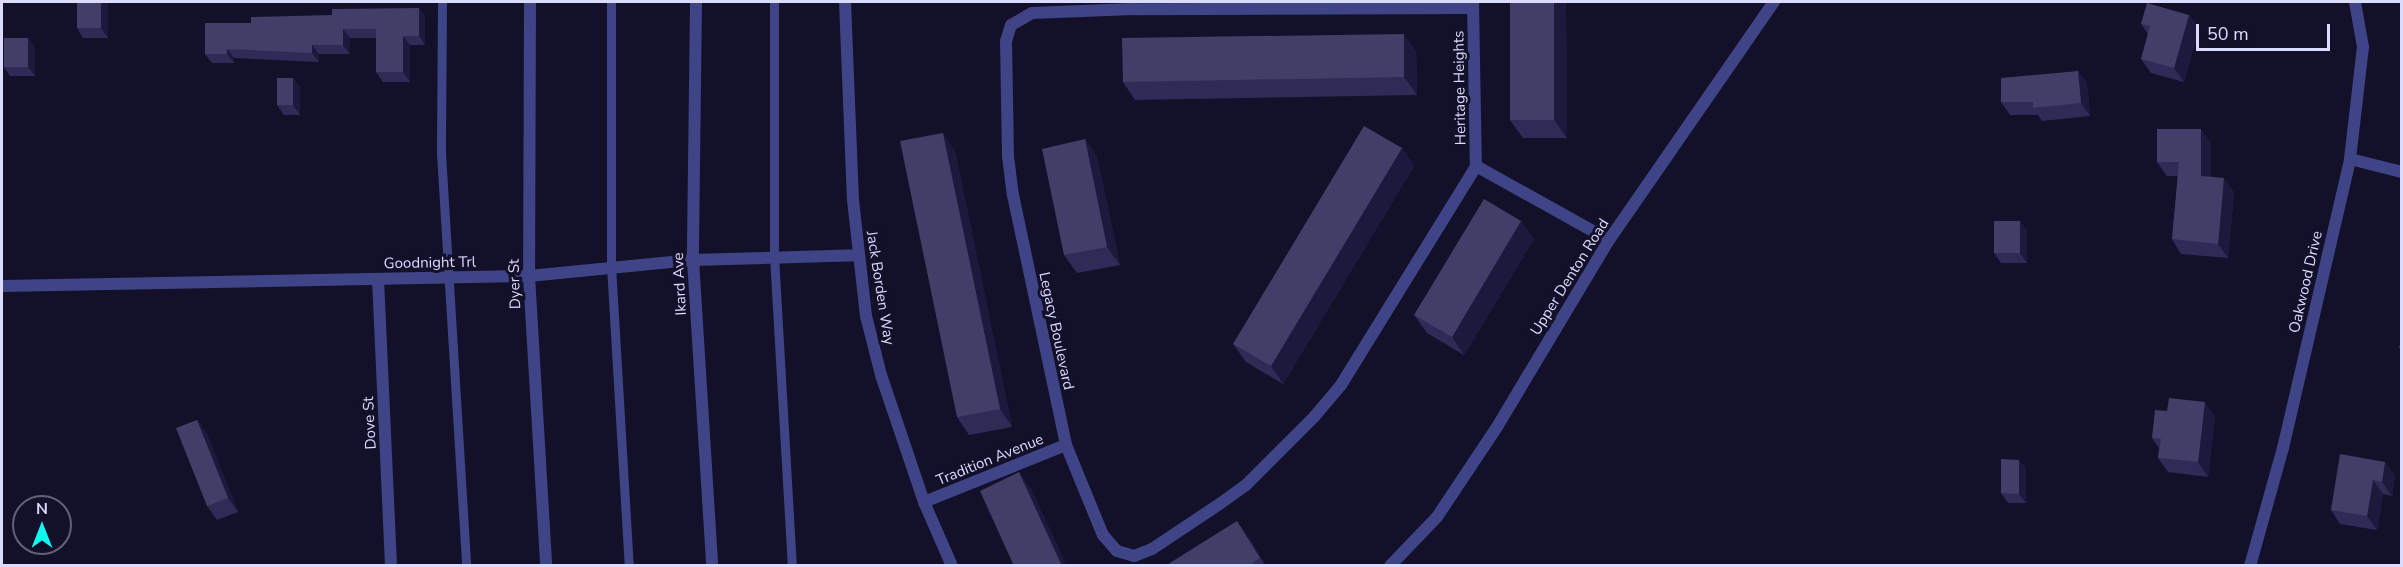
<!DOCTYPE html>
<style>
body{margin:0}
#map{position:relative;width:2403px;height:567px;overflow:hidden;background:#131129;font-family:"Nunito Sans",sans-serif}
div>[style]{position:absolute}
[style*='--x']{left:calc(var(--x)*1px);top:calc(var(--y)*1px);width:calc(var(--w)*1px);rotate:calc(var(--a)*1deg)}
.service>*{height:9px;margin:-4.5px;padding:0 4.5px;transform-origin:4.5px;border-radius:4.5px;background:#3e4486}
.minor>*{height:12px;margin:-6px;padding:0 6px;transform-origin:6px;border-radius:6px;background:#3e4486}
.tertiary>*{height:12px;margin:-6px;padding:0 6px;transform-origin:6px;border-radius:6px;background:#3e4486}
.wall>*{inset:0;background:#2f2b56}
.shaded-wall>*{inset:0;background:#1c193c}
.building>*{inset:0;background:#413e68}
span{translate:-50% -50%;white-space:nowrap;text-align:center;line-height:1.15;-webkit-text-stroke:6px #131129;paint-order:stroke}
.street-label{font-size:15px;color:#dbdbfe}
.frame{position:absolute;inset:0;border:3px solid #dbdbfe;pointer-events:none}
.north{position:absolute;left:12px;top:495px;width:60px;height:60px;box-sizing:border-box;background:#131129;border:2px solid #63627e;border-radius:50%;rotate:0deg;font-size:16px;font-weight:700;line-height:24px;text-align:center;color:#dbdbfe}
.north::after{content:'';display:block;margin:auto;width:21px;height:27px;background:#0df7f3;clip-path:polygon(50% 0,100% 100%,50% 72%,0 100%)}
.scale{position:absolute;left:2196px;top:24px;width:134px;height:27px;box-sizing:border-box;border:3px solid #dbdbfe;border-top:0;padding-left:8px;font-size:18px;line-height:21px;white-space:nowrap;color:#dbdbfe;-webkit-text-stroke:4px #131129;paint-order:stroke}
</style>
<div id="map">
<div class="service">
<div style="--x:442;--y:2;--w:151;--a:90.4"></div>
<div style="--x:441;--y:153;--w:414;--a:86.5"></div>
<div style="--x:611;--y:2;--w:264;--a:90"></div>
<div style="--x:611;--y:266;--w:301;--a:86.6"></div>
<div style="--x:774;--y:2;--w:254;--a:90"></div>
<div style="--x:774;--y:256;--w:311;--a:86.7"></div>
</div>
<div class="minor">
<div style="--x:530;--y:2;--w:274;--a:90.2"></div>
<div style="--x:529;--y:276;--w:290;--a:86.6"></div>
<div style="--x:696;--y:2;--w:258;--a:90.7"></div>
<div style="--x:693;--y:260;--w:307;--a:86.4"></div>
<div style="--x:1473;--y:2;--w:164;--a:89"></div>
<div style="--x:1476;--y:166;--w:152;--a:29.1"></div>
<div style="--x:1473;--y:8;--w:340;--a:179.8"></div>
<div style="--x:1133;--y:9;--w:101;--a:177.7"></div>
<div style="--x:1032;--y:13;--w:24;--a:150"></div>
<div style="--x:1011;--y:25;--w:17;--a:107"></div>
<div style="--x:1006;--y:41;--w:115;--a:89"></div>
<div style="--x:1008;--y:156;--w:39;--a:83"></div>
<div style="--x:1013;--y:195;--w:256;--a:78"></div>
<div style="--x:1066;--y:445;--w:97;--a:67.7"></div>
<div style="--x:1103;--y:535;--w:21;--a:49"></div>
<div style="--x:1117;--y:551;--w:18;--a:16"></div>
<div style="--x:1134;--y:556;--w:19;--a:-21"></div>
<div style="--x:1152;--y:549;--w:83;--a:-33.7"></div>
<div style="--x:1221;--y:503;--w:31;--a:-36"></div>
<div style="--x:1246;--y:485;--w:96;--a:-45"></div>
<div style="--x:1314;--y:417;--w:42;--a:-49.8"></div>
<div style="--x:1341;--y:385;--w:257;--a:-58.3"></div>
<div style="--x:2350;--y:159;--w:54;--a:14"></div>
<div style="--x:378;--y:279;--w:287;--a:87.4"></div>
<div style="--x:2;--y:286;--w:527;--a:-1.09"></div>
<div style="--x:529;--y:276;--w:165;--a:-5.6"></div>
<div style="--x:693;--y:260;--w:164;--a:-1.7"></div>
<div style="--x:924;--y:502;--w:153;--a:-21.9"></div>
<div style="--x:2250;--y:566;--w:123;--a:-74.4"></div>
<div style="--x:2283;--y:448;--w:297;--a:-76.9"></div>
<div style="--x:2350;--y:159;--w:113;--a:-83.4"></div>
<div style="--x:2363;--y:47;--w:46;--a:-100.1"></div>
</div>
<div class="tertiary">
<div style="--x:845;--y:2;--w:198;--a:87.7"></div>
<div style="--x:853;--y:200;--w:117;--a:83.6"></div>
<div style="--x:866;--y:316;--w:61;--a:75.7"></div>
<div style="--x:881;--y:375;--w:134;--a:71.3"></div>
<div style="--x:924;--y:502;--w:70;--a:66.4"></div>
<div style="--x:1390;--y:566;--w:68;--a:-46.2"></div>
<div style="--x:1437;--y:517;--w:108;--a:-56.3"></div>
<div style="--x:1497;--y:427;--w:218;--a:-59.1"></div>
<div style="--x:1609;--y:240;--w:290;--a:-55.3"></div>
</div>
<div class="wall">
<div style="clip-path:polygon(1566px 3px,1567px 138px,1523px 138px,1510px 120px)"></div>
<div style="clip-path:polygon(108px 4px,108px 38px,83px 38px,77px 28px)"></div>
<div style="clip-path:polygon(419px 8px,425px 17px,425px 45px,410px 45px,410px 82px,383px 82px,376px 72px,376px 38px,350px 38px,350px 54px,319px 54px,319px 62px,234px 58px,234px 63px,212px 63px,205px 54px,251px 23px)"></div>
<div style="clip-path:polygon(2189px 15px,2199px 29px,2184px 82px,2151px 73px,2141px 59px,2148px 34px,2141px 24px)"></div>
<div style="clip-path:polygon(28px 38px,35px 48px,35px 76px,10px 76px,4px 67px)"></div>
<div style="clip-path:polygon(1416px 51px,1417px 95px,1135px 100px,1123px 82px)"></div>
<div style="clip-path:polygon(2078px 71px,2087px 84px,2090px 116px,2042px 121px,2038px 115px,2010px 115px,2001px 102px)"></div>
<div style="clip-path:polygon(293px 78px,300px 88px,300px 115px,284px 115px,277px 105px)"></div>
<div style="clip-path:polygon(1085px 139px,1097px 157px,1120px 265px,1077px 273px,1064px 255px)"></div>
<div style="clip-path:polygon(2211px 143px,2211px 176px,2234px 192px,2228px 258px,2181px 254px,2172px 239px,2178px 176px,2167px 176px,2157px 162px)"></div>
<div style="clip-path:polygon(1402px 148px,1414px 166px,1283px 384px,1246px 362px,1233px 344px)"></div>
<div style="clip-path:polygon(955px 151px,1012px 427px,969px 435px,957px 417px)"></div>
<div style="clip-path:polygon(1521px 221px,1534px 239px,1464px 355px,1427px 333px,1414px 315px)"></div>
<div style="clip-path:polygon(2027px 230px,2027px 263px,2001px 263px,1994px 253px)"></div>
<div style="clip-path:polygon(2215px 416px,2208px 477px,2168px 472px,2158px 458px,2159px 448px,2152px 438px)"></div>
<div style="clip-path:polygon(197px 420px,207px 434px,238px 512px,217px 520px,207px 506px)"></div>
<div style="clip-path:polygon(2019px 460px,2026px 469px,2026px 503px,2008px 503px,2001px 493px)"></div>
<div style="clip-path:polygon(2385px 462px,2395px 476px,2392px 496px,2383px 494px,2377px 530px,2340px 524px,2331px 510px)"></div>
<div style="clip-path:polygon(1250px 539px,1266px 566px,1165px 566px)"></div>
</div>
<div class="shaded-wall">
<div style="clip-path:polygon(101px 2px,106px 2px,108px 4px,108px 38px,101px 28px)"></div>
<div style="clip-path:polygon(1554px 2px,1565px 2px,1566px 3px,1567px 138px,1554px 120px)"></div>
<div style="clip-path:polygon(419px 8px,425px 17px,425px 45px,419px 36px)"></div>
<div style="clip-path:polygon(2189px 15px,2199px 29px,2184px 82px,2174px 68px)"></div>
<div style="clip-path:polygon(343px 29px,350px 38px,350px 54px,343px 45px)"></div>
<div style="clip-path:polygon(1404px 34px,1416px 51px,1417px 95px,1404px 77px)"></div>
<div style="clip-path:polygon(403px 36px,410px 45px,410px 82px,403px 72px)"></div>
<div style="clip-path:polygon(28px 38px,35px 48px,35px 76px,28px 67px)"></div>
<div style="clip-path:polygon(312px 45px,319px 54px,319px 62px,312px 53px)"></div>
<div style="clip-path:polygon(227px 49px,234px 58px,234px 63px,227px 54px)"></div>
<div style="clip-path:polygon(2078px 71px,2087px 84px,2090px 116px,2081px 103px)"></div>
<div style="clip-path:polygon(293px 78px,300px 88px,300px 115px,293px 105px)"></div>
<div style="clip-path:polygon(2201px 129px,2211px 143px,2211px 190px,2201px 176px)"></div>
<div style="clip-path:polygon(943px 133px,955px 151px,1012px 427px,1000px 409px)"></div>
<div style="clip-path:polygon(1085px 139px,1097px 157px,1120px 265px,1107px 247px)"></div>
<div style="clip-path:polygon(1402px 148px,1414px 166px,1283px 384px,1271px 366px)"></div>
<div style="clip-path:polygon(2224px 178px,2234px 192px,2228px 258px,2218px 244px)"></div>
<div style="clip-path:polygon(1521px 221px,1534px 239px,1464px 355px,1452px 337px)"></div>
<div style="clip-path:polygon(2020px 221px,2027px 230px,2027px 263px,2020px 253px)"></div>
<div style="clip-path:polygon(2205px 402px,2215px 416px,2208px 477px,2198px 462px)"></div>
<div style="clip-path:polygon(197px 420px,207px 434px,238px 512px,228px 498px)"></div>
<div style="clip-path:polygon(2019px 460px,2026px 469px,2026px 503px,2019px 494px)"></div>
<div style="clip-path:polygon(2385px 462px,2395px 476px,2392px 496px,2382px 482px)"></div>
<div style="clip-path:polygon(1019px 472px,1032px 490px,1067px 566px,1062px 566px)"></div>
<div style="clip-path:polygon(2373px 480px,2383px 494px,2377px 530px,2367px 516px)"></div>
<div style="clip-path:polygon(1237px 521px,1250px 539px,1266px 566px,1260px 558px)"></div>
</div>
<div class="building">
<div style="clip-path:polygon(77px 2px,101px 2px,101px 28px,77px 28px)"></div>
<div style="clip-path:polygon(1510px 2px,1554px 2px,1554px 120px,1510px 120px)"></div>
<div style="clip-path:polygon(2147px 3px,2189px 15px,2174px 68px,2141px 59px,2150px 26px,2141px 24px)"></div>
<div style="clip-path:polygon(419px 8px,419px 36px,403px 36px,403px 72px,376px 72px,376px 29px,343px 29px,343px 45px,312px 45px,312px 53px,227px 49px,227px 54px,205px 54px,205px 23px,251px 23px,251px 17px,332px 15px,332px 9px)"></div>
<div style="clip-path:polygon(1404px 34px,1404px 77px,1123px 82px,1122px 38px)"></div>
<div style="clip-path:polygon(4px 38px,28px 38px,28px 67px,4px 67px)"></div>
<div style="clip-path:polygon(2078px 71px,2081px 103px,2033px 108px,2033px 102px,2001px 102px,2001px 78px)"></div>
<div style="clip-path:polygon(277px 78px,293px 78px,293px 105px,277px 105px)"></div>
<div style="clip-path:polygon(1364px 126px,1402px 148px,1271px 366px,1233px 344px)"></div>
<div style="clip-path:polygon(2157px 129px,2201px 129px,2201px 176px,2224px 178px,2218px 244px,2172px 239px,2179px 162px,2157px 162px)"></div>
<div style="clip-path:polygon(943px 133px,1000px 409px,957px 417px,900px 141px)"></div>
<div style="clip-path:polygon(1085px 139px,1107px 247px,1064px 255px,1042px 149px)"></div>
<div style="clip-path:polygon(1484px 199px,1521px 221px,1452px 337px,1414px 315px)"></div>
<div style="clip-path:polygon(1994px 221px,2020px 221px,2020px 253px,1994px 253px)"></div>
<div style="clip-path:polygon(2402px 337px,2402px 349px,2399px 348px)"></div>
<div style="clip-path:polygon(2169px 398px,2205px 402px,2198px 462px,2158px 458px,2161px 439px,2152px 438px,2155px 410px,2167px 411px)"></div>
<div style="clip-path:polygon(197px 420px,228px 498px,207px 506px,176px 428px)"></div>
<div style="clip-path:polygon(2340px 454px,2385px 462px,2382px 482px,2373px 480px,2367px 516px,2331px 510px)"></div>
<div style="clip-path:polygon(2001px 459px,2019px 460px,2019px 494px,2001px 493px)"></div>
<div style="clip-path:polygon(1019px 472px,1062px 566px,1014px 566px,980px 491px)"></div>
<div style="clip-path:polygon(1237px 521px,1260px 558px,1248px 566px,1165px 566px)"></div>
</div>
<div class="street-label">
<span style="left:1460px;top:88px;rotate:-91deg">Heritage Heights</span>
<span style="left:430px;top:263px;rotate:-1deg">Goodnight Trl</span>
<span style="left:1570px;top:277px;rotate:-58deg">Upper Denton Road</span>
<span style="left:2306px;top:282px;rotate:-77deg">Oakwood Drive</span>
<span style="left:515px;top:284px;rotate:-92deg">Dyer St</span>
<span style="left:680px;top:284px;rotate:-93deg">Ikard Ave</span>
<span style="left:880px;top:288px;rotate:81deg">Jack Borden Way</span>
<span style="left:1056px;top:331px;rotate:78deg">Legacy Boulevard</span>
<span style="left:370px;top:423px;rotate:-93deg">Dove St</span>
<span style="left:990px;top:460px;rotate:-22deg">Tradition Avenue</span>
</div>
<div class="frame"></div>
<div class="north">N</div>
<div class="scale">50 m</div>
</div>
